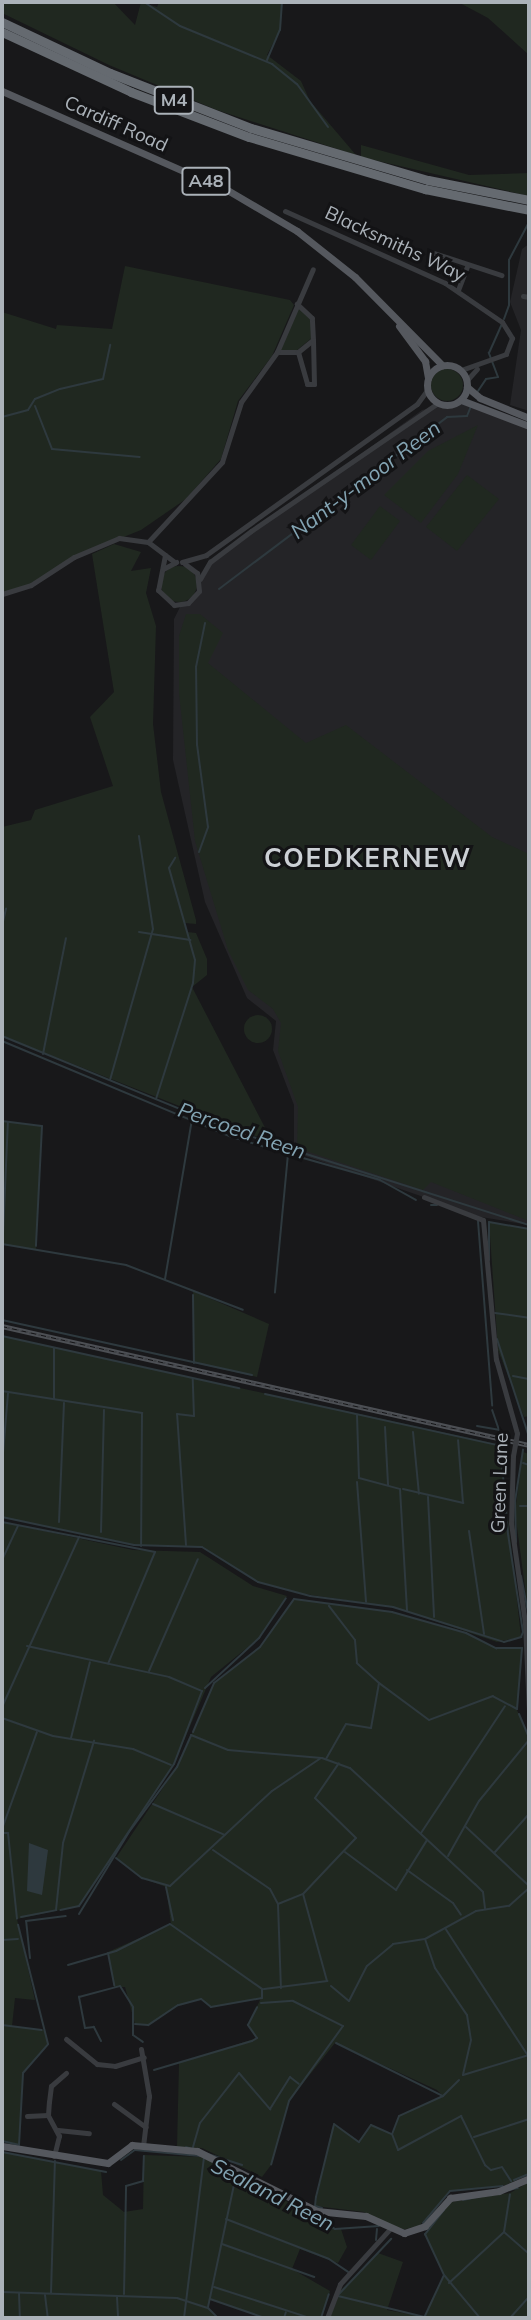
<!DOCTYPE html>
<style>
body{margin:0}
#map{position:relative;width:531px;height:2320px;overflow:hidden;background:#18181a;font-family:Mulish,sans-serif}
div>[style]{position:absolute}
[style*='--x']{left:calc(var(--x)*1px);top:calc(var(--y)*1px);width:calc(var(--w)*1px);rotate:calc(var(--a)*1deg)}
.built>*{inset:0;background:#242427}
.green>*{inset:0;background:#202820}
.round{border-radius:50%}
.water>*{inset:0;background:#2e393e}
.stream>*{height:2px;margin:-1px;padding:0 1px;transform-origin:1px;border-radius:1px;background:#2e393e}
.minor>*{height:5px;margin:-2.5px;padding:0 2.5px;transform-origin:2.5px;border-radius:2.5px;background:#393b3f}
.major>*{height:7px;margin:-3.5px;padding:0 3.5px;transform-origin:3.5px;border-radius:3.5px;background:#55585e}
.major>.ring{margin:-3.5px;padding:0;box-sizing:content-box;background:none;border:7px solid #55585e;border-radius:50%}
.highway>*{height:9px;margin:-4.5px;padding:0 4.5px;transform-origin:4.5px;border-radius:4.5px;background:#656a70}
.rail>*{height:4.5px;margin-top:-2.25px;transform-origin:0;background:repeating-linear-gradient(90deg,#131315 0 5px,#4c4f54 0 10px);box-sizing:border-box;border-block:2px solid #4c4f54}
.minor-bridge>*{height:5px;margin:-2.5px;padding:0 2.5px;transform-origin:2.5px;border-radius:2.5px;background:#393b3f}
span{translate:-50% -50%;white-space:nowrap;text-align:center;line-height:1.15;-webkit-text-stroke:6px #131315;paint-order:stroke}
.shield-label span{padding:2px 5px;background:#131315;border:2px solid;border-radius:5px;-webkit-text-stroke-width:0}
.shield-label{font-size:18px;color:#abb2b9;font-weight:700}
.street-label{font-size:19px;color:#abb2b9}
.water-label{font-size:21px;color:#83a4b3;font-style:italic}
.district-label{font-size:26px;color:#ccd0d5;font-weight:700;letter-spacing:2px}
.frame{position:absolute;inset:0;border:4px solid #abb2b9;pointer-events:none}
</style>
<div id="map">
<div class="built">
<div style="clip-path:polygon(529px 244px,529px 411px,510px 405px,521px 330px,510px 302px,522px 249px)"></div>
<div style="clip-path:polygon(461px 400px,529px 426px,529px 1225px,481px 1217px,294px 1152px,294px 1105px,273px 1050px,276px 1021px,247px 998px,205px 902px,173px 760px,174px 619px,181px 605px,196px 597px,205px 567px,422px 410px)"></div>
</div>
<div class="green">
<div style="clip-path:polygon(2px 2px,113px 2px,135px 25px,141px 2px,157px 7px,159px 2px,282px 2px,280px 30px,267px 55px,301px 81px,310px 101px,356px 155px,217px 110px,109px 65px,2px 13px)"></div>
<div style="clip-path:polygon(458px 2px,529px 2px,529px 55px,488px 18px)"></div>
<div style="clip-path:polygon(361px 145px,469px 175px,529px 173px,529px 196px,361px 157px)"></div>
<div style="clip-path:polygon(125px 266px,290px 300px,294px 305px,272px 356px,238px 401px,221px 459px,186px 499px,141px 530px,74px 557px,31px 585px,2px 594px,2px 312px,56px 329px,57px 325px,112px 329px)"></div>
<div style="clip-path:polygon(298px 308px,310px 317px,313px 337px,296px 351px,280px 351px)"></div>
<div class="round" style="left:431px;top:369px;width:32px;height:32px"></div>
<div style="clip-path:polygon(478px 425px,458px 474px,421px 523px,384px 495px,428px 451px)"></div>
<div style="clip-path:polygon(467px 475px,499px 499px,457px 551px,426px 527px)"></div>
<div style="clip-path:polygon(380px 506px,400px 521px,371px 560px,351px 545px)"></div>
<div style="clip-path:polygon(114px 544px,141px 552px,131px 571px,151px 568px,146px 593px,156px 626px,153px 724px,161px 792px,196px 920px,196px 924px,185px 923px,187px 932px,196px 933px,207px 959px,207px 975px,192px 987px,273px 1143px,2px 1036px,2px 827px,31px 820px,35px 810px,113px 786px,90px 717px,114px 692px,92px 554px)"></div>
<div class="round" style="left:161px;top:566px;width:36px;height:36px"></div>
<div style="clip-path:polygon(186px 614px,200px 614px,223px 633px,208px 663px,306px 743px,346px 725px,492px 837px,529px 854px,529px 1221px,431px 1182px,423px 1190px,297px 1148px,298px 1107px,278px 1051px,281px 1023px,273px 1009px,248px 990px,228px 950px,195px 841px,179px 693px,179px 636px)"></div>
<div class="round" style="left:244px;top:1015px;width:28px;height:28px"></div>
<div style="clip-path:polygon(2px 1121px,42px 1126px,36px 1250px,3px 1244px,2px 1257px)"></div>
<div style="clip-path:polygon(489px 1222px,529px 1229px,529px 1416px,524px 1417px,498px 1350px)"></div>
<div style="clip-path:polygon(193px 1291px,269px 1324px,257px 1377px,194px 1363px)"></div>
<div style="clip-path:polygon(2px 1336px,506px 1446px,501px 1453px,521px 1637px,497px 1642px,393px 1607px,298px 1593px,258px 1582px,202px 1547px,134px 1545px,2px 1517px)"></div>
<div style="clip-path:polygon(523px 1452px,529px 1454px,529px 1617px,515px 1512px)"></div>
<div style="clip-path:polygon(2px 1522px,133px 1550px,200px 1552px,253px 1586px,287px 1596px,259px 1638px,211px 1677px,174px 1764px,79px 1906px,17px 1919px,35px 2000px,15px 1998px,12px 2026px,44px 2030px,48px 2044px,23px 2073px,19px 2145px,2px 2141px)"></div>
<div style="clip-path:polygon(294px 1599px,392px 1612px,466px 1633px,495px 1648px,522px 1648px,517px 1710px,529px 1738px,529px 2174px,506px 2185px,450px 2191px,419px 2226px,401px 2230px,364px 2212px,315px 2206px,332px 2128px,334px 2124px,359px 2141px,371px 2125px,392px 2134px,399px 2116px,443px 2096px,437px 2090px,335px 2043px,289px 2101px,271px 2165px,262px 2177px,202px 2148px,177px 2147px,179px 2063px,257px 2038px,248px 2025px,261px 1998px,211px 2007px,201px 1999px,178px 2005px,148px 2025px,135px 2024px,125px 1987px,114px 1987px,108px 1952px,171px 1924px,166px 1887px,142px 1878px,116px 1858px,177px 1767px,214px 1683px,260px 1647px)"></div>
<div style="clip-path:polygon(2px 2152px,101px 2171px,103px 2195px,124px 2212px,143px 2209px,144px 2155px,204px 2157px,263px 2186px,325px 2226px,341px 2229px,347px 2247px,338px 2263px,300px 2249px,292px 2269px,330px 2291px,321px 2318px,265px 2318px,210px 2299px,208px 2307px,218px 2318px,2px 2318px)"></div>
<div style="clip-path:polygon(529px 2182px,529px 2318px,330px 2318px,341px 2290px,378px 2253px,403px 2262px,387px 2310px,424px 2317px,444px 2275px,425px 2234px,451px 2202px,510px 2193px)"></div>
</div>
<div class="water">
<div style="clip-path:polygon(29px 1843px,48px 1850px,42px 1895px,27px 1891px)"></div>
</div>
<div class="stream">
<div style="--x:144;--y:2;--w:43;--a:33.7"></div>
<div style="--x:180;--y:26;--w:100;--a:22.4"></div>
<div style="--x:272;--y:64;--w:32;--a:39"></div>
<div style="--x:297;--y:84;--w:53;--a:54.2"></div>
<div style="--x:267;--y:60;--w:33;--a:-67"></div>
<div style="--x:280;--y:30;--w:28;--a:-86"></div>
<div style="--x:504;--y:319;--w:15;--a:-70"></div>
<div style="--x:509;--y:305;--w:45;--a:-90"></div>
<div style="--x:509;--y:260;--w:43;--a:-62.2"></div>
<div style="--x:478;--y:391;--w:14;--a:-56"></div>
<div style="--x:486;--y:379;--w:12;--a:-9"></div>
<div style="--x:498;--y:377;--w:26;--a:-111"></div>
<div style="--x:489;--y:353;--w:32;--a:-66"></div>
<div style="--x:35;--y:406;--w:46;--a:68.4"></div>
<div style="--x:52;--y:449;--w:88;--a:5.2"></div>
<div style="--x:2;--y:417;--w:27;--a:-15"></div>
<div style="--x:28;--y:410;--w:13;--a:-58"></div>
<div style="--x:35;--y:399;--w:27;--a:-22"></div>
<div style="--x:60;--y:389;--w:44;--a:-13.1"></div>
<div style="--x:103;--y:379;--w:35;--a:-78"></div>
<div style="--x:219;--y:589;--w:286;--a:-37"></div>
<div style="--x:447;--y:417;--w:20;--a:-3"></div>
<div style="--x:467;--y:416;--w:11;--a:-68"></div>
<div style="--x:199;--y:852;--w:27;--a:-70"></div>
<div style="--x:208;--y:827;--w:83;--a:-97.6"></div>
<div style="--x:197;--y:745;--w:78;--a:-90.7"></div>
<div style="--x:196;--y:667;--w:45;--a:-78.4"></div>
<div style="--x:2;--y:926;--w:18;--a:-77"></div>
<div style="--x:139;--y:932;--w:52;--a:8.9"></div>
<div style="--x:2;--y:1036;--w:248;--a:22.3"></div>
<div style="--x:231;--y:1130;--w:313;--a:17.7"></div>
<div style="--x:2;--y:1041;--w:249;--a:22.7"></div>
<div style="--x:232;--y:1137;--w:59;--a:16.9"></div>
<div style="--x:288;--y:1154;--w:139;--a:95.4"></div>
<div style="--x:43;--y:1054;--w:118;--a:-78.8"></div>
<div style="--x:110;--y:1080;--w:157;--a:-74.1"></div>
<div style="--x:153;--y:929;--w:94;--a:-98.6"></div>
<div style="--x:156;--y:1099;--w:122;--a:-72.3"></div>
<div style="--x:193;--y:983;--w:23;--a:-85"></div>
<div style="--x:195;--y:960;--w:96;--a:-105.8"></div>
<div style="--x:169;--y:868;--w:12;--a:-59"></div>
<div style="--x:2;--y:1121;--w:40;--a:7.1"></div>
<div style="--x:42;--y:1126;--w:120;--a:92.9"></div>
<div style="--x:296;--y:1156;--w:87;--a:15.9"></div>
<div style="--x:380;--y:1180;--w:41;--a:29.1"></div>
<div style="--x:431;--y:1205;--w:6;--a:0"></div>
<div style="--x:478;--y:1221;--w:185;--a:85.6"></div>
<div style="--x:2;--y:1244;--w:126;--a:9.6"></div>
<div style="--x:126;--y:1265;--w:125;--a:21"></div>
<div style="--x:2;--y:1257;--w:135;--a:-87.5"></div>
<div style="--x:489;--y:1260;--w:38;--a:-90"></div>
<div style="--x:489;--y:1222;--w:41;--a:9.9"></div>
<div style="--x:165;--y:1279;--w:161;--a:-80.4"></div>
<div style="--x:193;--y:1295;--w:68;--a:89.2"></div>
<div style="--x:495;--y:1313;--w:34;--a:8"></div>
<div style="--x:2;--y:1320;--w:256;--a:12.4"></div>
<div style="--x:2;--y:1336;--w:243;--a:12.4"></div>
<div style="--x:497;--y:1339;--w:103;--a:71.9"></div>
<div style="--x:513;--y:1376;--w:16;--a:11"></div>
<div style="--x:2;--y:1391;--w:142;--a:8.9"></div>
<div style="--x:142;--y:1413;--w:133;--a:90.4"></div>
<div style="--x:265;--y:1394;--w:237;--a:12.4"></div>
<div style="--x:54;--y:1399;--w:51;--a:-90"></div>
<div style="--x:357;--y:1415;--w:63;--a:88.2"></div>
<div style="--x:359;--y:1478;--w:42;--a:15"></div>
<div style="--x:400;--y:1489;--w:122;--a:86.7"></div>
<div style="--x:477;--y:1426;--w:22;--a:10"></div>
<div style="--x:499;--y:1430;--w:21;--a:-109"></div>
<div style="--x:385;--y:1427;--w:58;--a:87"></div>
<div style="--x:413;--y:1432;--w:62;--a:84.5"></div>
<div style="--x:523;--y:1463;--w:6;--a:18"></div>
<div style="--x:2;--y:1465;--w:72;--a:-85.2"></div>
<div style="--x:357;--y:1482;--w:120;--a:85.7"></div>
<div style="--x:403;--y:1489;--w:62;--a:13.1"></div>
<div style="--x:463;--y:1503;--w:63;--a:-94.5"></div>
<div style="--x:428;--y:1497;--w:120;--a:87.1"></div>
<div style="--x:520;--y:1506;--w:9;--a:0"></div>
<div style="--x:2;--y:1517;--w:135;--a:12"></div>
<div style="--x:134;--y:1545;--w:68;--a:1.7"></div>
<div style="--x:202;--y:1547;--w:66;--a:32"></div>
<div style="--x:258;--y:1582;--w:54;--a:15.1"></div>
<div style="--x:310;--y:1596;--w:84;--a:7.5"></div>
<div style="--x:393;--y:1607;--w:116;--a:17.5"></div>
<div style="--x:504;--y:1642;--w:18;--a:-16"></div>
<div style="--x:521;--y:1637;--w:5;--a:-68"></div>
<div style="--x:523;--y:1632;--w:99;--a:-98.7"></div>
<div style="--x:508;--y:1534;--w:81;--a:-94.9"></div>
<div style="--x:501;--y:1453;--w:9;--a:-54"></div>
<div style="--x:2;--y:1522;--w:156;--a:11.1"></div>
<div style="--x:155;--y:1552;--w:121;--a:112.8"></div>
<div style="--x:59;--y:1522;--w:119;--a:-87.6"></div>
<div style="--x:469;--y:1531;--w:104;--a:81.7"></div>
<div style="--x:101;--y:1532;--w:122;--a:-88.6"></div>
<div style="--x:516;--y:1542;--w:41;--a:-91.4"></div>
<div style="--x:515;--y:1501;--w:52;--a:-81.1"></div>
<div style="--x:186;--y:1545;--w:131;--a:-93.9"></div>
<div style="--x:177;--y:1414;--w:17;--a:7"></div>
<div style="--x:194;--y:1416;--w:37;--a:-92"></div>
<div style="--x:2;--y:1560;--w:38;--a:-65"></div>
<div style="--x:521;--y:1576;--w:42;--a:79"></div>
<div style="--x:27;--y:1646;--w:145;--a:12.3"></div>
<div style="--x:169;--y:1677;--w:36;--a:23"></div>
<div style="--x:202;--y:1691;--w:78;--a:111"></div>
<div style="--x:174;--y:1764;--w:171;--a:123.8"></div>
<div style="--x:79;--y:1906;--w:19;--a:168"></div>
<div style="--x:149;--y:1671;--w:122;--a:-66.4"></div>
<div style="--x:205;--y:1688;--w:74;--a:-42.8"></div>
<div style="--x:259;--y:1638;--w:48;--a:-56"></div>
<div style="--x:2;--y:1707;--w:187;--a:-65.6"></div>
<div style="--x:519;--y:1714;--w:26;--a:67"></div>
<div style="--x:2;--y:1718;--w:54;--a:19.4"></div>
<div style="--x:53;--y:1736;--w:81;--a:9.2"></div>
<div style="--x:133;--y:1749;--w:41;--a:22.8"></div>
<div style="--x:193;--y:1732;--w:53;--a:-66.8"></div>
<div style="--x:214;--y:1683;--w:58;--a:-38"></div>
<div style="--x:260;--y:1647;--w:59;--a:-54.7"></div>
<div style="--x:294;--y:1599;--w:99;--a:7.6"></div>
<div style="--x:392;--y:1612;--w:77;--a:15.8"></div>
<div style="--x:466;--y:1633;--w:34;--a:27"></div>
<div style="--x:496;--y:1648;--w:26;--a:0"></div>
<div style="--x:522;--y:1648;--w:61;--a:94.7"></div>
<div style="--x:517;--y:1709;--w:27;--a:-152"></div>
<div style="--x:493;--y:1696;--w:68;--a:159.4"></div>
<div style="--x:429;--y:1720;--w:62;--a:-143.5"></div>
<div style="--x:71;--y:1738;--w:78;--a:-76"></div>
<div style="--x:326;--y:1759;--w:40;--a:-60.3"></div>
<div style="--x:346;--y:1724;--w:25;--a:9"></div>
<div style="--x:371;--y:1728;--w:46;--a:-79.9"></div>
<div style="--x:379;--y:1683;--w:30;--a:-138"></div>
<div style="--x:357;--y:1663;--w:23;--a:-95"></div>
<div style="--x:355;--y:1640;--w:43;--a:-127.4"></div>
<div style="--x:153;--y:1804;--w:78;--a:23.3"></div>
<div style="--x:466;--y:1827;--w:86;--a:43.1"></div>
<div style="--x:2;--y:1829;--w:103;--a:-70.2"></div>
<div style="--x:2;--y:1833;--w:6;--a:0"></div>
<div style="--x:8;--y:1833;--w:86;--a:84"></div>
<div style="--x:421;--y:1833;--w:152;--a:-56.5"></div>
<div style="--x:213;--y:1850;--w:69;--a:34.4"></div>
<div style="--x:270;--y:1889;--w:17;--a:62"></div>
<div style="--x:278;--y:1904;--w:84;--a:88"></div>
<div style="--x:345;--y:1852;--w:64;--a:36.7"></div>
<div style="--x:396;--y:1890;--w:59;--a:-58.2"></div>
<div style="--x:495;--y:1852;--w:51;--a:-48.2"></div>
<div style="--x:448;--y:1856;--w:63;--a:-60.6"></div>
<div style="--x:479;--y:1801;--w:79;--a:-50.7"></div>
<div style="--x:116;--y:1858;--w:33;--a:38"></div>
<div style="--x:142;--y:1878;--w:29;--a:16"></div>
<div style="--x:170;--y:1886;--w:139;--a:-43"></div>
<div style="--x:272;--y:1791;--w:59;--a:-34"></div>
<div style="--x:407;--y:1870;--w:57;--a:35.7"></div>
<div style="--x:453;--y:1903;--w:14;--a:56"></div>
<div style="--x:166;--y:1887;--w:34;--a:78"></div>
<div style="--x:278;--y:1904;--w:27;--a:-22"></div>
<div style="--x:303;--y:1894;--w:77;--a:-46.6"></div>
<div style="--x:356;--y:1838;--w:57;--a:-135.7"></div>
<div style="--x:315;--y:1798;--w:42;--a:-55.6"></div>
<div style="--x:79;--y:1914;--w:96;--a:-58.6"></div>
<div style="--x:129;--y:1832;--w:81;--a:-53.6"></div>
<div style="--x:177;--y:1767;--w:35;--a:-66"></div>
<div style="--x:191;--y:1735;--w:40;--a:22"></div>
<div style="--x:228;--y:1750;--w:94;--a:4.9"></div>
<div style="--x:322;--y:1758;--w:30;--a:20"></div>
<div style="--x:350;--y:1768;--w:171;--a:42.9"></div>
<div style="--x:475;--y:1884;--w:11;--a:45"></div>
<div style="--x:483;--y:1892;--w:17;--a:83"></div>
<div style="--x:21;--y:1917;--w:36;--a:-11"></div>
<div style="--x:56;--y:1910;--w:67;--a:-84"></div>
<div style="--x:63;--y:1843;--w:107;--a:-73.1"></div>
<div style="--x:445;--y:1928;--w:153;--a:57"></div>
<div style="--x:425;--y:1939;--w:31;--a:71"></div>
<div style="--x:435;--y:1968;--w:57;--a:55.8"></div>
<div style="--x:467;--y:2015;--w:25;--a:81"></div>
<div style="--x:471;--y:2040;--w:36;--a:103"></div>
<div style="--x:463;--y:2075;--w:69;--a:-16.9"></div>
<div style="--x:2;--y:1940;--w:16;--a:-4"></div>
<div style="--x:108;--y:1953;--w:33;--a:79"></div>
<div style="--x:30;--y:1958;--w:37;--a:-96"></div>
<div style="--x:26;--y:1921;--w:40;--a:-7.1"></div>
<div style="--x:68;--y:1965;--w:50;--a:-16.3"></div>
<div style="--x:116;--y:1951;--w:60;--a:-26.6"></div>
<div style="--x:170;--y:1924;--w:113;--a:35.2"></div>
<div style="--x:262;--y:1989;--w:9;--a:90"></div>
<div style="--x:262;--y:1998;--w:52;--a:170"></div>
<div style="--x:211;--y:2007;--w:13;--a:-141"></div>
<div style="--x:201;--y:1999;--w:24;--a:165"></div>
<div style="--x:178;--y:2005;--w:36;--a:146"></div>
<div style="--x:148;--y:2025;--w:13;--a:-176"></div>
<div style="--x:331;--y:1986;--w:23;--a:40"></div>
<div style="--x:349;--y:2001;--w:39;--a:-63"></div>
<div style="--x:367;--y:1966;--w:34;--a:-40"></div>
<div style="--x:393;--y:1944;--w:32;--a:-9"></div>
<div style="--x:425;--y:1939;--w:58;--a:-28.8"></div>
<div style="--x:476;--y:1911;--w:33;--a:-9"></div>
<div style="--x:509;--y:1906;--w:27;--a:-42"></div>
<div style="--x:264;--y:1989;--w:64;--a:-7.2"></div>
<div style="--x:327;--y:1981;--w:90;--a:-105.4"></div>
<div style="--x:261;--y:2003;--w:32;--a:-4"></div>
<div style="--x:293;--y:2001;--w:56;--a:26.6"></div>
<div style="--x:343;--y:2026;--w:92;--a:125.8"></div>
<div style="--x:289;--y:2101;--w:66;--a:105.7"></div>
<div style="--x:2;--y:2025;--w:40;--a:7.1"></div>
<div style="--x:101;--y:2041;--w:16;--a:-117"></div>
<div style="--x:94;--y:2027;--w:9;--a:174"></div>
<div style="--x:85;--y:2028;--w:32;--a:-101"></div>
<div style="--x:79;--y:1997;--w:42;--a:-15"></div>
<div style="--x:120;--y:1986;--w:25;--a:58"></div>
<div style="--x:133;--y:2007;--w:28;--a:90"></div>
<div style="--x:133;--y:2035;--w:12;--a:35"></div>
<div style="--x:336;--y:2043;--w:119;--a:26.4"></div>
<div style="--x:154;--y:2070;--w:102;--a:-16.5"></div>
<div style="--x:252;--y:2041;--w:6;--a:-31"></div>
<div style="--x:257;--y:2038;--w:16;--a:-125"></div>
<div style="--x:248;--y:2025;--w:20;--a:-63"></div>
<div style="--x:459;--y:2080;--w:23;--a:135"></div>
<div style="--x:443;--y:2096;--w:48;--a:155.6"></div>
<div style="--x:399;--y:2116;--w:19;--a:111"></div>
<div style="--x:392;--y:2134;--w:17;--a:69"></div>
<div style="--x:398;--y:2150;--w:72;--a:-28.4"></div>
<div style="--x:461;--y:2116;--w:55;--a:63.9"></div>
<div style="--x:485;--y:2165;--w:8;--a:40"></div>
<div style="--x:491;--y:2170;--w:11;--a:-15"></div>
<div style="--x:502;--y:2167;--w:17;--a:57"></div>
<div style="--x:474;--y:2137;--w:58;--a:-18.1"></div>
<div style="--x:2;--y:2141;--w:17;--a:13"></div>
<div style="--x:19;--y:2145;--w:72;--a:-86.8"></div>
<div style="--x:23;--y:2073;--w:38;--a:-49"></div>
<div style="--x:48;--y:2044;--w:123;--a:-104.1"></div>
<div style="--x:186;--y:2147;--w:59;--a:17.8"></div>
<div style="--x:193;--y:2147;--w:25;--a:-74"></div>
<div style="--x:200;--y:2123;--w:63;--a:-52"></div>
<div style="--x:239;--y:2073;--w:48;--a:49.3"></div>
<div style="--x:270;--y:2109;--w:38;--a:-58"></div>
<div style="--x:290;--y:2077;--w:11;--a:38"></div>
<div style="--x:2;--y:2152;--w:106;--a:10.9"></div>
<div style="--x:121;--y:2160;--w:17;--a:-36"></div>
<div style="--x:135;--y:2150;--w:66;--a:5.2"></div>
<div style="--x:227;--y:2170;--w:26;--a:28"></div>
<div style="--x:514;--y:2180;--w:16;--a:-22"></div>
<div style="--x:463;--y:2200;--w:56;--a:-12.3"></div>
<div style="--x:296;--y:2204;--w:46;--a:32.7"></div>
<div style="--x:335;--y:2229;--w:44;--a:-3.9"></div>
<div style="--x:322;--y:2208;--w:7;--a:-164"></div>
<div style="--x:315;--y:2206;--w:9;--a:-84"></div>
<div style="--x:316;--y:2197;--w:75;--a:-76.1"></div>
<div style="--x:334;--y:2124;--w:31;--a:36"></div>
<div style="--x:359;--y:2142;--w:21;--a:-55"></div>
<div style="--x:371;--y:2125;--w:22;--a:24"></div>
<div style="--x:444;--y:2210;--w:31;--a:128"></div>
<div style="--x:425;--y:2234;--w:45;--a:65.1"></div>
<div style="--x:444;--y:2275;--w:56;--a:50.1"></div>
<div style="--x:226;--y:2219;--w:110;--a:21.2"></div>
<div style="--x:329;--y:2259;--w:23;--a:34"></div>
<div style="--x:423;--y:2223;--w:42;--a:-49.8"></div>
<div style="--x:450;--y:2191;--w:53;--a:-5.4"></div>
<div style="--x:504;--y:2232;--w:33;--a:41"></div>
<div style="--x:376;--y:2240;--w:11;--a:-85"></div>
<div style="--x:222;--y:2244;--w:98;--a:19.7"></div>
<div style="--x:449;--y:2283;--w:75;--a:-42.8"></div>
<div style="--x:504;--y:2232;--w:38;--a:-81"></div>
<div style="--x:214;--y:2287;--w:98;--a:17.9"></div>
<div style="--x:2;--y:2292;--w:175;--a:2"></div>
<div style="--x:177;--y:2298;--w:33;--a:18"></div>
<div style="--x:208;--y:2308;--w:14;--a:45"></div>
<div style="--x:19;--y:2293;--w:25;--a:88"></div>
<div style="--x:51;--y:2293;--w:132;--a:-88.3"></div>
<div style="--x:124;--y:2294;--w:108;--a:-88.9"></div>
<div style="--x:126;--y:2186;--w:18;--a:-16"></div>
<div style="--x:143;--y:2181;--w:25;--a:-88"></div>
<div style="--x:339;--y:2294;--w:76;--a:-46.6"></div>
<div style="--x:45;--y:2295;--w:23;--a:83"></div>
<div style="--x:338;--y:2296;--w:89;--a:13.7"></div>
<div style="--x:117;--y:2297;--w:21;--a:87"></div>
<div style="--x:210;--y:2299;--w:58;--a:19.1"></div>
<div style="--x:208;--y:2307;--w:135;--a:-78"></div>
<div style="--x:184;--y:2318;--w:161;--a:-82.9"></div>
<div style="--x:284;--y:2318;--w:6;--a:-72"></div>
<div style="--x:321;--y:2318;--w:25;--a:-72"></div>
<div style="--x:424;--y:2318;--w:47;--a:-65.1"></div>
<div style="--x:510;--y:2318;--w:28;--a:-48"></div>
</div>
<div class="minor">
<div style="--x:285;--y:211;--w:175;--a:24.2"></div>
<div style="--x:445;--y:283;--w:69;--a:34.4"></div>
<div style="--x:502;--y:322;--w:19;--a:58"></div>
<div style="--x:512;--y:338;--w:17;--a:111"></div>
<div style="--x:506;--y:354;--w:48;--a:160.4"></div>
<div style="--x:434;--y:253;--w:71;--a:18.2"></div>
<div style="--x:458;--y:290;--w:25;--a:-69"></div>
<div style="--x:523;--y:296;--w:6;--a:9"></div>
<div style="--x:277;--y:352;--w:21;--a:0"></div>
<div style="--x:298;--y:352;--w:19;--a:-39"></div>
<div style="--x:313;--y:340;--w:22;--a:-93"></div>
<div style="--x:312;--y:318;--w:21;--a:-137"></div>
<div style="--x:298;--y:352;--w:33;--a:74"></div>
<div style="--x:307;--y:384;--w:7;--a:0"></div>
<div style="--x:314;--y:384;--w:44;--a:-91.3"></div>
<div style="--x:467;--y:380;--w:15;--a:-48"></div>
<div style="--x:148;--y:542;--w:109;--a:-47.2"></div>
<div style="--x:222;--y:462;--w:63;--a:-72.4"></div>
<div style="--x:241;--y:402;--w:62;--a:-54.2"></div>
<div style="--x:277;--y:352;--w:90;--a:-66.6"></div>
<div style="--x:165;--y:555;--w:36;--a:101"></div>
<div style="--x:158;--y:590;--w:22;--a:43"></div>
<div style="--x:174;--y:605;--w:14;--a:-8"></div>
<div style="--x:188;--y:603;--w:16;--a:-47"></div>
<div style="--x:199;--y:591;--w:18;--a:-96"></div>
<div style="--x:197;--y:573;--w:15;--a:-143"></div>
<div style="--x:182;--y:562;--w:25;--a:-16"></div>
<div style="--x:206;--y:555;--w:259;--a:-35.6"></div>
<div style="--x:417;--y:404;--w:17;--a:-54"></div>
<div style="--x:163;--y:569;--w:15;--a:-28"></div>
<div style="--x:200;--y:579;--w:20;--a:-60"></div>
<div style="--x:210;--y:562;--w:51;--a:-37.1"></div>
<div style="--x:251;--y:531;--w:227;--a:-34.4"></div>
<div style="--x:2;--y:594;--w:30;--a:-17"></div>
<div style="--x:31;--y:585;--w:51;--a:-33.1"></div>
<div style="--x:74;--y:557;--w:49;--a:-22.9"></div>
<div style="--x:119;--y:538;--w:29;--a:8"></div>
<div style="--x:148;--y:542;--w:34;--a:37"></div>
<div style="--x:424;--y:1197;--w:63;--a:21.3"></div>
<div style="--x:483;--y:1220;--w:140;--a:84.7"></div>
<div style="--x:496;--y:1359;--w:77;--a:74.2"></div>
<div style="--x:513;--y:1456;--w:67;--a:91.7"></div>
<div style="--x:511;--y:1523;--w:101;--a:82"></div>
<div style="--x:525;--y:1623;--w:88;--a:87.4"></div>
<div style="--x:66;--y:2039;--w:40;--a:39"></div>
<div style="--x:97;--y:2064;--w:18;--a:6"></div>
<div style="--x:115;--y:2066;--w:30;--a:-17"></div>
<div style="--x:141;--y:2049;--w:48;--a:80.3"></div>
<div style="--x:149;--y:2096;--w:50;--a:96.8"></div>
<div style="--x:114;--y:2104;--w:39;--a:36"></div>
<div style="--x:27;--y:2116;--w:21;--a:-3"></div>
<div style="--x:58;--y:2130;--w:31;--a:6"></div>
<div style="--x:54;--y:2156;--w:21;--a:-76"></div>
<div style="--x:59;--y:2136;--w:24;--a:-118"></div>
<div style="--x:48;--y:2115;--w:13;--a:-86"></div>
<div style="--x:49;--y:2102;--w:16;--a:-83"></div>
<div style="--x:51;--y:2086;--w:20;--a:-41"></div>
<div style="--x:327;--y:2318;--w:36;--a:-69"></div>
<div style="--x:340;--y:2284;--w:73;--a:-47.8"></div>
</div>
<div class="major">
<div style="--x:2;--y:91;--w:248;--a:23.8"></div>
<div style="--x:229;--y:191;--w:79;--a:30.5"></div>
<div style="--x:297;--y:231;--w:74;--a:38.4"></div>
<div style="--x:355;--y:277;--w:124;--a:45.3"></div>
<div style="--x:399;--y:326;--w:44;--a:53.4"></div>
<div style="--x:425;--y:361;--w:17;--a:80"></div>
<div class="ring" style="left:427px;top:365px;width:33px;height:33px"></div>
<div style="--x:467;--y:387;--w:17;--a:40"></div>
<div style="--x:480;--y:398;--w:53;--a:22.2"></div>
<div style="--x:461;--y:400;--w:73;--a:20.9"></div>
<div style="--x:2;--y:2146;--w:107;--a:9.1"></div>
<div style="--x:108;--y:2163;--w:30;--a:-37"></div>
<div style="--x:132;--y:2145;--w:65;--a:5.3"></div>
<div style="--x:197;--y:2151;--w:134;--a:26.6"></div>
<div style="--x:317;--y:2211;--w:49;--a:5.8"></div>
<div style="--x:366;--y:2216;--w:42;--a:24.1"></div>
<div style="--x:404;--y:2233;--w:22;--a:-18"></div>
<div style="--x:425;--y:2226;--w:38;--a:-48"></div>
<div style="--x:450;--y:2198;--w:49;--a:-8.1"></div>
<div style="--x:499;--y:2191;--w:33;--a:-23"></div>
</div>
<div class="highway">
<div style="--x:2;--y:22;--w:119;--a:25.3"></div>
<div style="--x:110;--y:73;--w:151;--a:21.3"></div>
<div style="--x:251;--y:128;--w:184;--a:16.4"></div>
<div style="--x:428;--y:180;--w:103;--a:11.2"></div>
<div style="--x:2;--y:32;--w:142;--a:24.9"></div>
<div style="--x:131;--y:92;--w:126;--a:20.9"></div>
<div style="--x:249;--y:137;--w:184;--a:16.5"></div>
<div style="--x:425;--y:189;--w:106;--a:11.4"></div>
</div>
<div class="rail">
<div style="--x:2;--y:1326;--w:540;--a:12.72"></div>
</div>
<div class="minor-bridge">
<div style="--x:513;--y:1456;--w:23;--a:-80"></div>
</div>
<div class="shield-label">
<span style="left:174px;top:100px">M4</span>
<span style="left:206px;top:181px">A48</span>
</div>
<div class="street-label">
<span style="left:116px;top:124px;rotate:24deg">Cardiff Road</span>
<span style="left:395px;top:244px;rotate:25deg">Blacksmiths Way</span>
<span style="left:500px;top:1483px;rotate:-88deg">Green Lane</span>
</div>
<div class="water-label">
<span style="left:365px;top:479px;rotate:-37deg">Nant-y-moor Reen</span>
<span style="left:242px;top:1130px;rotate:19deg">Percoed Reen</span>
<span style="left:273px;top:2194px;rotate:27deg">Sealand Reen</span>
</div>
<div class="district-label">
<span style="left:368px;top:858px">COEDKERNEW</span>
</div>
<div class="frame"></div>
</div>
